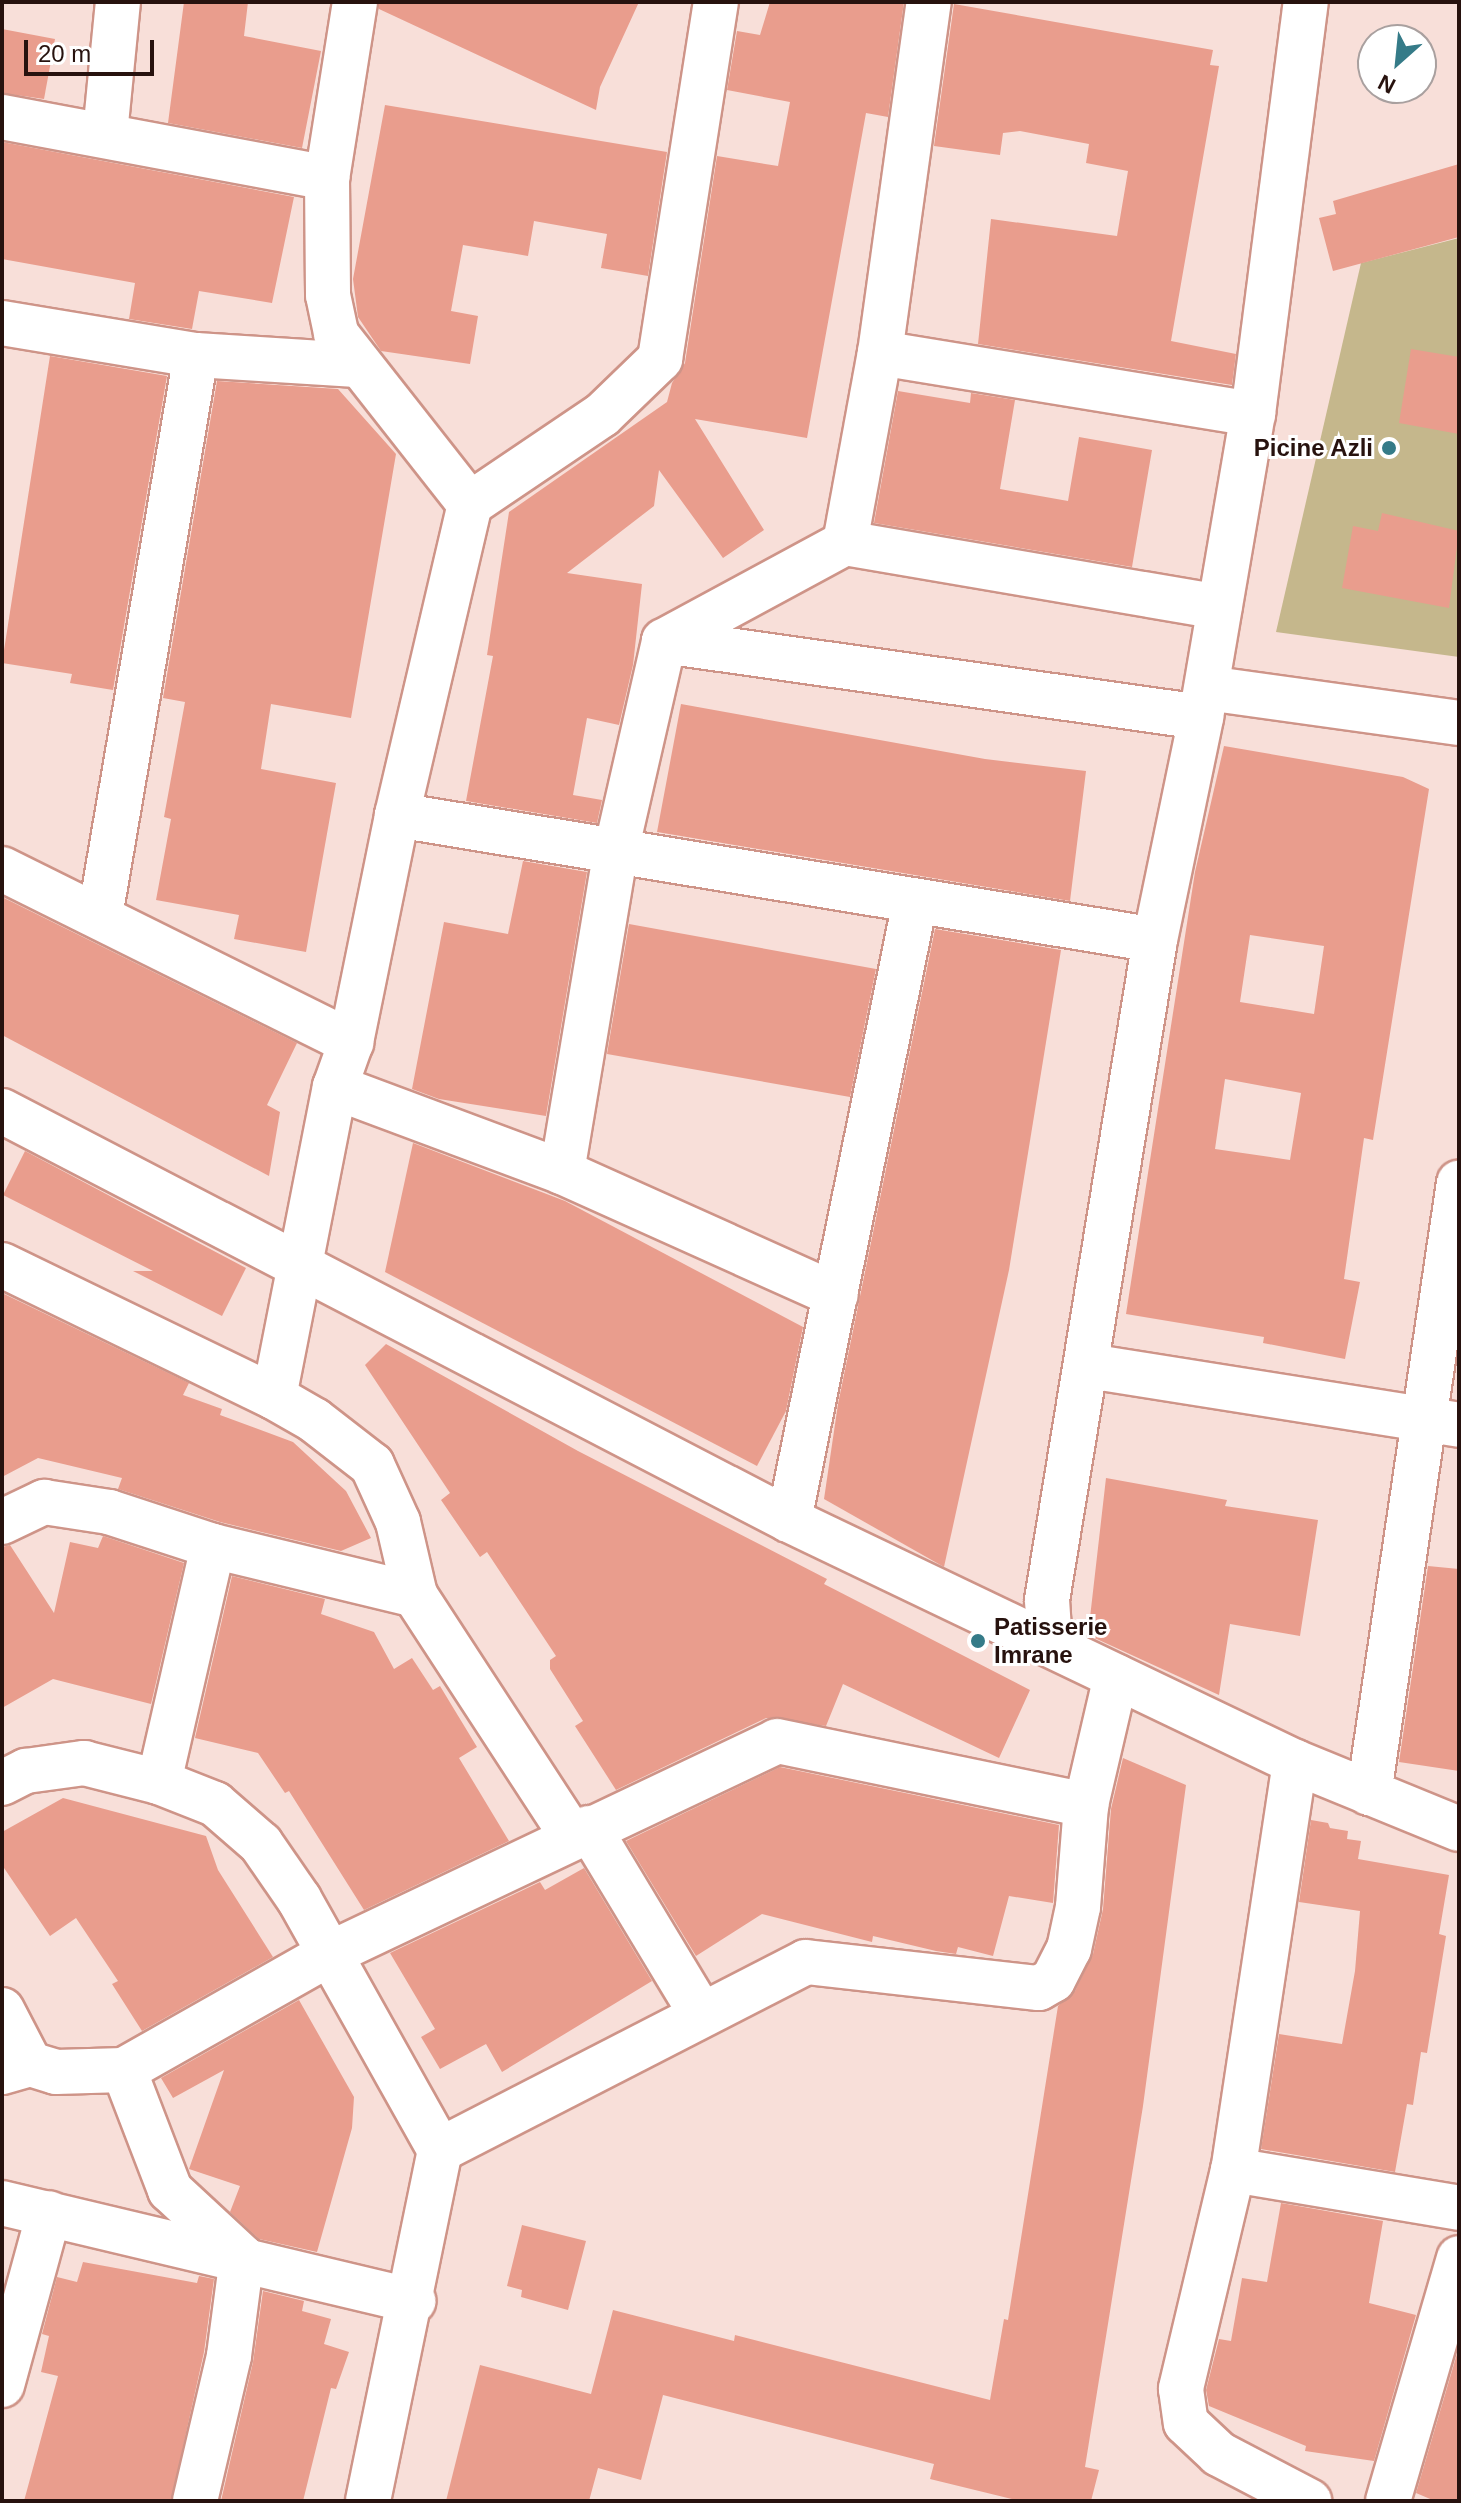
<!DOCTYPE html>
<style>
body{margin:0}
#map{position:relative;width:1461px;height:2503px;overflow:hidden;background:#f8dfd9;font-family:Helvetica,sans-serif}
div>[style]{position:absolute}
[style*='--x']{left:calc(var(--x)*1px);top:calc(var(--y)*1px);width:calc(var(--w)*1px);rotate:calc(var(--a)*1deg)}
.green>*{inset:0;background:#c5b78c}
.building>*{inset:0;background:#e99d8d}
.roads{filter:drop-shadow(2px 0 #ce9488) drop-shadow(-2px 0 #ce9488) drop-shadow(0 2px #ce9488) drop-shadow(0 -2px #ce9488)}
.minor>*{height:44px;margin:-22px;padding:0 22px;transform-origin:22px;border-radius:22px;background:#fff}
.dots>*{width:22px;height:22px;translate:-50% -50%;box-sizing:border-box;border:4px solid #fff;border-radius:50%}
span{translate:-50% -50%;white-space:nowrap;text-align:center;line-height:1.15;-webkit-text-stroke:6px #fff;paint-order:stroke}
.poi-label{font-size:24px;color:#27120e;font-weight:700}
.right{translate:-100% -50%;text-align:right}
.left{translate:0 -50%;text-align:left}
.frame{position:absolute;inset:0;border:4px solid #27120e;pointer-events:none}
.north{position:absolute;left:1357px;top:24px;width:80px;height:80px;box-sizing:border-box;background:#fff;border:2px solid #a9a09f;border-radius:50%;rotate:207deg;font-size:22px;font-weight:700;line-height:32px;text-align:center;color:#27120e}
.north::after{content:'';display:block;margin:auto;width:28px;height:36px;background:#357b88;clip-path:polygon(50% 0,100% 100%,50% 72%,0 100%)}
.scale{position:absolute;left:24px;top:40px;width:130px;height:36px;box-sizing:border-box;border:4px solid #27120e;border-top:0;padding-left:10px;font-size:24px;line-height:28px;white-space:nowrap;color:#27120e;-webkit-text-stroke:6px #fff;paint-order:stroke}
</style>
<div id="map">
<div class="green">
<div style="clip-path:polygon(1459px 238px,1459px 657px,1276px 632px,1361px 263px)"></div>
</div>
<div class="building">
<div style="clip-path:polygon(184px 2px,248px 2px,244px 36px,321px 51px,302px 148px,168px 123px)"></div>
<div style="clip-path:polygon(379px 2px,639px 2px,600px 87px,596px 110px,379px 9px)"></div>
<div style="clip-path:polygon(770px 2px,904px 2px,888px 117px,866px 113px,807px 438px,695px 419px,764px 530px,723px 558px,659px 470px,654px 506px,567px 573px,642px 584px,633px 665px,619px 725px,587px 718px,573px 795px,602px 800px,597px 823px,466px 801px,493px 656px,487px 655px,509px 512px,667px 402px,672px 383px,685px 363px,717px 156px,778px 166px,790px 102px,727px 90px,737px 31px,760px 35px)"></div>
<div style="clip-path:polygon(954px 4px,1213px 50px,1210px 65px,1219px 66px,1171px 341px,1236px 354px,1232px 385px,978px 344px,991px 219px,1117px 236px,1128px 171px,1086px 163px,1089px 144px,1020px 131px,1003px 133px,1000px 155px,934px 146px)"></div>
<div style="clip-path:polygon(2px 29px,55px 39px,44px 99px,2px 93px)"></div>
<div style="clip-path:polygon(385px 105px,667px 152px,648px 276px,601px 268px,607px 234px,534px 221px,528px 256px,463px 245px,451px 311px,478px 316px,470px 364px,381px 351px,358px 317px,353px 279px)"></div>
<div style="clip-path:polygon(2px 142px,294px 197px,272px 303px,199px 291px,192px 329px,129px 319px,135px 283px,2px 259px)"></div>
<div style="clip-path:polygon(1459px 164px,1459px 237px,1333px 271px,1319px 218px,1336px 214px,1333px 201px)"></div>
<div style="clip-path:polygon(1411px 349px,1459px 357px,1459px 434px,1399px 423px)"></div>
<div style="clip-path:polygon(50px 356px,167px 376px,113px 690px,70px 683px,72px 674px,2px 663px)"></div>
<div style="clip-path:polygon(217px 381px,338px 389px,396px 454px,351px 718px,271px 704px,261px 769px,336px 783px,306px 952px,234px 939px,239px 915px,156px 900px,171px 819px,164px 817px,185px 702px,163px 698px)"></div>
<div style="clip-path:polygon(898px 391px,970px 403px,971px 393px,1015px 400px,1000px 489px,1068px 501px,1079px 437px,1152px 450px,1132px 567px,874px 523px)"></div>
<div style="clip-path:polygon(1382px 513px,1459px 531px,1449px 608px,1342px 588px,1353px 526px,1378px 531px)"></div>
<div style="clip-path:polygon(681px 704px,985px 759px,1086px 771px,1070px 901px,657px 832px)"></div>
<div style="clip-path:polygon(evenodd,1224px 746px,1403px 777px,1429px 789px,1373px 1140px,1364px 1138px,1344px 1279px,1360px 1282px,1345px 1359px,1263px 1343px,1264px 1337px,1126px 1314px,1195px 872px,1224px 746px,1250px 935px,1324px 946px,1314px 1014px,1240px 1002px,1250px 935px,1224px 746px,1225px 1079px,1301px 1093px,1290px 1160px,1215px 1149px,1225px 1079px)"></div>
<div style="clip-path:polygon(523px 861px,587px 872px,546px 1116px,439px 1099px,412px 1089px,444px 922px,508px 934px)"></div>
<div style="clip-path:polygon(2px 897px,297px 1043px,267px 1105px,280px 1112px,269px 1176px,2px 1035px)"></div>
<div style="clip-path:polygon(629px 924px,876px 969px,850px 1097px,607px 1054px)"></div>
<div style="clip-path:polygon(935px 929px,1061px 950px,1009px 1270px,944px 1567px,824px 1499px,838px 1404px)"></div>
<div style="clip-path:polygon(413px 1143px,565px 1201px,803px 1327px,786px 1411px,757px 1466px,385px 1272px)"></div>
<div style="clip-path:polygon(25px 1151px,246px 1268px,222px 1316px,133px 1271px,153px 1271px,3px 1195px)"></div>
<div style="clip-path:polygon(2px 1293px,189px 1383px,183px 1395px,222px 1409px,220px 1415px,293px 1442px,346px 1491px,371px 1538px,341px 1551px,220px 1522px,118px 1489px,122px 1478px,38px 1458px,2px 1477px)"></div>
<div style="clip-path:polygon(386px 1344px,578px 1451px,827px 1579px,824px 1584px,1030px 1690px,999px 1758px,843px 1684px,826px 1726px,766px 1718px,616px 1790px,575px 1726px,583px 1721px,550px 1669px,550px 1660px,556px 1656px,487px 1552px,480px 1557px,441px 1500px,450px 1493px,365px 1365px)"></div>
<div style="clip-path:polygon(1106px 1478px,1227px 1500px,1225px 1506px,1318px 1520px,1300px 1636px,1230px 1624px,1219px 1695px,1088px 1635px)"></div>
<div style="clip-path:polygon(103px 1536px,184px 1563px,151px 1704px,53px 1679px,2px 1708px,2px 1547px,10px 1545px,54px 1613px,70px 1542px,98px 1548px)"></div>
<div style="clip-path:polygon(1428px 1566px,1459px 1569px,1459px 1771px,1399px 1762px)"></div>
<div style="clip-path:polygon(232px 1576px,325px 1599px,321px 1614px,374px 1632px,394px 1669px,412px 1658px,433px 1690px,440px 1686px,477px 1747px,459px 1758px,509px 1841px,364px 1910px,289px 1791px,285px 1793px,258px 1753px,195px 1738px)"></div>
<div style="clip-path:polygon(1123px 1758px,1186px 1785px,1143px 2106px,1085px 2467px,1099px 2470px,1091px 2501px,1020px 2501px,930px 2479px,934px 2464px,663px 2395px,641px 2480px,598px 2468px,589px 2501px,446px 2501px,480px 2365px,591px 2394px,613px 2310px,734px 2341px,735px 2335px,990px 2400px,1004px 2319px,1008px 2320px,1058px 2006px,1075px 1991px,1093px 1954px,1103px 1909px,1111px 1809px)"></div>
<div style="clip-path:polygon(780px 1767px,1059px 1825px,1053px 1903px,1009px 1896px,993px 1956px,958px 1947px,956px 1954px,936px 1951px,873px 1936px,872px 1942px,762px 1914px,696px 1956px,626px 1841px)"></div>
<div style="clip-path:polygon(63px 1798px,206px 1836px,218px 1870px,273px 1957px,142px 2031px,112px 1984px,118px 1981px,76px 1918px,50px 1936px,2px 1865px,2px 1832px)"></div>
<div style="clip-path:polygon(1311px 1820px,1328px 1823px,1330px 1828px,1348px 1831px,1347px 1839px,1361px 1841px,1358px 1859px,1449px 1875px,1439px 1934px,1446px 1936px,1427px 2053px,1421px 2052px,1413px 2105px,1407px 2104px,1395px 2172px,1261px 2149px,1279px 2034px,1342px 2044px,1355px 1971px,1360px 1911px,1299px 1902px)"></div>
<div style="clip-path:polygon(584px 1868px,652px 1981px,502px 2072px,486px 2044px,440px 2069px,421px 2037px,435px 2029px,390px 1953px,540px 1882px,545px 1890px)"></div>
<div style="clip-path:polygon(299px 2000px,354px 2097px,352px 2128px,317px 2252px,259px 2239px,230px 2212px,240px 2186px,189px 2169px,224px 2070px,173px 2098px,161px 2078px)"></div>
<div style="clip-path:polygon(1281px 2203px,1383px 2221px,1369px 2303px,1416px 2315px,1374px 2461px,1305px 2451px,1306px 2446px,1209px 2406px,1206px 2390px,1219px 2339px,1231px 2341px,1242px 2278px,1267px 2282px)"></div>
<div style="clip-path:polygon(522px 2225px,586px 2241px,568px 2310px,521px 2297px,522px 2290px,507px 2286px)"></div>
<div style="clip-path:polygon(83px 2262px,197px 2283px,199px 2276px,214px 2279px,204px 2352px,171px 2501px,24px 2501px,58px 2376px,41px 2372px,49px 2336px,42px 2334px,57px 2277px,77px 2282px)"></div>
<div style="clip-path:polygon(263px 2291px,304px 2301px,302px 2311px,331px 2319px,324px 2344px,349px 2352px,336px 2389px,331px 2388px,303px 2501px,221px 2501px,253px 2362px)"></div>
<div style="clip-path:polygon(1459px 2347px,1459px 2501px,1435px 2501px,1416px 2493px)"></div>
</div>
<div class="roads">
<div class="minor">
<div style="--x:355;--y:2;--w:178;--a:99"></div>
<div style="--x:327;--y:178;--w:117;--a:89.5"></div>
<div style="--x:328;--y:295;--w:40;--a:78"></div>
<div style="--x:336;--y:334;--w:216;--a:51.8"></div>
<div style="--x:2;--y:117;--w:331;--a:10.6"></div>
<div style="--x:105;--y:134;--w:133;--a:-84.4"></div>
<div style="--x:2;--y:323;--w:197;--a:9.4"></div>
<div style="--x:196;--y:355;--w:161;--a:3.6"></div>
<div style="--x:880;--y:353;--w:378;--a:9.3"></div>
<div style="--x:845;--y:543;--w:193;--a:-79.6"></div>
<div style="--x:880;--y:353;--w:354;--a:-82.1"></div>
<div style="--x:664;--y:641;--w:542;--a:8.06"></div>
<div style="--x:1207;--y:688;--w:254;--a:7.9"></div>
<div style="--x:397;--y:815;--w:768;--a:9.36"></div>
<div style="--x:2;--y:869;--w:390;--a:26.4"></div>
<div style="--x:100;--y:916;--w:569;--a:-80.29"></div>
<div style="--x:335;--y:1087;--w:242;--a:20.5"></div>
<div style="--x:562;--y:1172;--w:300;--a:24.2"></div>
<div style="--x:2;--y:1111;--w:887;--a:27.46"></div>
<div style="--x:789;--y:1520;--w:561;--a:25.56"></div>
<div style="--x:1295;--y:1762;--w:177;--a:22.2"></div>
<div style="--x:562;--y:1172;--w:326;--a:-80.5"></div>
<div style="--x:616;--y:851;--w:215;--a:-77.1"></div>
<div style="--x:664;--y:641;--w:206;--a:-28.4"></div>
<div style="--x:845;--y:543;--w:380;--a:9.7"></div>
<div style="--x:2;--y:1265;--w:302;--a:25.9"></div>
<div style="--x:1088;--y:1366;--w:376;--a:9"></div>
<div style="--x:789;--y:1520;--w:631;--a:-78.48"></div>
<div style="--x:2;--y:1522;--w:47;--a:-25.5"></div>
<div style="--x:44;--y:1502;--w:66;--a:8.7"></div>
<div style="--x:109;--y:1512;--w:109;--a:18.1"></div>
<div style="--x:213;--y:1546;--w:208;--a:13.6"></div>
<div style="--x:1050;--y:1644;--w:44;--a:-93.9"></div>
<div style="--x:1047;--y:1600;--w:669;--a:-80.71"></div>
<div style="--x:1155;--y:940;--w:228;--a:-78.3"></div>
<div style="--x:1201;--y:717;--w:307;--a:-80.3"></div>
<div style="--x:1253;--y:414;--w:415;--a:-82.7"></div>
<div style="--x:1295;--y:1762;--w:413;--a:98.6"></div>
<div style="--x:1233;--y:2170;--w:225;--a:103.4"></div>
<div style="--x:1181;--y:2389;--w:34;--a:82"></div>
<div style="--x:1186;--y:2423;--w:45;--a:43.2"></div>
<div style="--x:1219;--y:2454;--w:102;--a:27.6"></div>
<div style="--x:159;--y:1782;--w:242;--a:-77.1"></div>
<div style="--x:2;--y:1783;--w:27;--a:-27"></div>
<div style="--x:26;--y:1771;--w:59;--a:-7.9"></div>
<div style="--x:84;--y:1763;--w:77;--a:14.2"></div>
<div style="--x:159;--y:1782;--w:60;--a:21.4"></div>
<div style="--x:215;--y:1804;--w:61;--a:41"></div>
<div style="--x:261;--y:1844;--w:67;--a:55.4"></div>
<div style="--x:299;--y:1899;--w:288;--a:60.7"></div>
<div style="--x:440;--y:2150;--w:358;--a:101.6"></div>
<div style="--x:1369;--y:1793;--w:617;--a:-81.61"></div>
<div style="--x:589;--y:1828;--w:218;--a:58.9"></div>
<div style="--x:572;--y:1836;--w:288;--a:-123.1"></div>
<div style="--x:415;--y:1595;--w:75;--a:-103.1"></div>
<div style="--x:398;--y:1522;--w:63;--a:-114.5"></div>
<div style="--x:372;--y:1465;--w:73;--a:-142.2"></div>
<div style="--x:314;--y:1420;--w:46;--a:-150.1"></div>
<div style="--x:274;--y:1397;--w:316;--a:-78.9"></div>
<div style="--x:335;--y:1087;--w:48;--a:-70.4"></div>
<div style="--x:351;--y:1042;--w:232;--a:-78.5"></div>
<div style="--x:397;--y:815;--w:319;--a:-76.8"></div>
<div style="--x:470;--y:504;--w:159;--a:-34"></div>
<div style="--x:602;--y:415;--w:81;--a:-44"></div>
<div style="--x:660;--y:359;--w:361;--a:-81.1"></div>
<div style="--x:2;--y:2010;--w:61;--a:62.6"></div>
<div style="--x:124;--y:2070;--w:233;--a:-29.5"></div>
<div style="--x:327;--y:1955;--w:498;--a:-25.4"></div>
<div style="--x:777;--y:1741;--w:316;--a:11.7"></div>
<div style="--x:2;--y:2072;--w:29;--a:-16"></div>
<div style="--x:30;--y:2064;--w:27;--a:17"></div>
<div style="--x:56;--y:2072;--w:68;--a:-1.7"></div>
<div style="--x:124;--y:2070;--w:129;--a:69"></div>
<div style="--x:170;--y:2190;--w:98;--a:42.9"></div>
<div style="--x:242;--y:2257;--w:100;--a:97.5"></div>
<div style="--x:229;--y:2356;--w:149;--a:103.2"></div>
<div style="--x:440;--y:2150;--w:411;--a:-27.2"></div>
<div style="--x:806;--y:1962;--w:234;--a:6.4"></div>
<div style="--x:1039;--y:1988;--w:16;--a:-30"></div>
<div style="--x:1053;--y:1980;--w:35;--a:-63"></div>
<div style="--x:1069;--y:1949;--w:43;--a:-77.9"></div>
<div style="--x:1078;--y:1907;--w:102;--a:-85.5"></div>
<div style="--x:1086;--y:1805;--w:132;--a:-76.9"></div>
<div style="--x:1233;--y:2170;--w:229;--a:9.5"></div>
<div style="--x:2;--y:2203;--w:423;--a:13.4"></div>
<div style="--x:2;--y:2385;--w:178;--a:-74.7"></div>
<div style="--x:1388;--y:2501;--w:253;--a:-73.7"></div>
</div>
</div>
<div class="dots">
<div style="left:1389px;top:448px;background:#357b88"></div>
<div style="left:978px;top:1641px;background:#357b88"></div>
</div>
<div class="poi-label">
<span class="right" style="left:1373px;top:448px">Picine Azli</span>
<span class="left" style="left:994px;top:1641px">Patisserie<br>Imrane</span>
</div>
<div class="frame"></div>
<div class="north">N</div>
<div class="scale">20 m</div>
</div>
